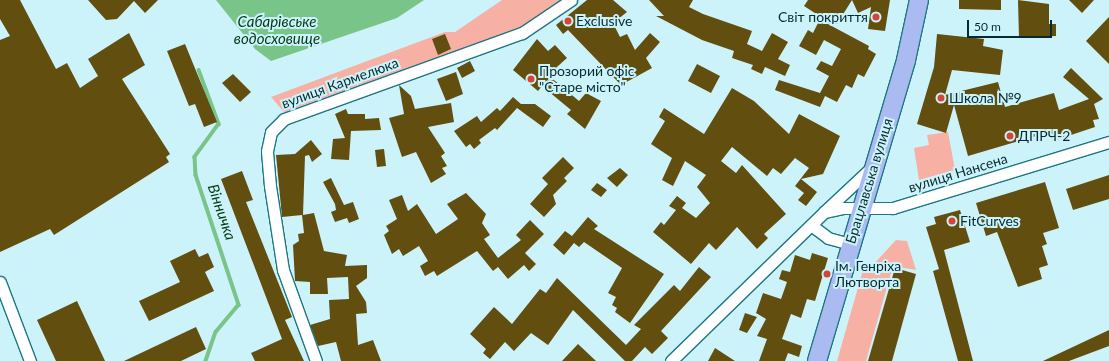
<!DOCTYPE html>
<meta charset="utf-8">
<style>
body{margin:0}
#map{position:relative;width:1109px;height:361px;overflow:hidden;background:#cdf3fa;font-family:Lato,sans-serif}
div>[style]{position:absolute}
[style*='--x']{left:calc(var(--x)*1px);top:calc(var(--y)*1px);width:calc(var(--w)*1px);rotate:calc(var(--a)*1deg)}
.green>*{inset:0;background:#f7b0a4}
.water>*{inset:0;background:#79c488}
.stream>*{height:3.5px;margin:-1.75px;padding:0 1.75px;transform-origin:1.75px;border-radius:1.75px;background:#79c488}
.building>*{inset:0;background:#624e0f}
.roads{filter:drop-shadow(1px 0 #1e7683) drop-shadow(-1px 0 #1e7683) drop-shadow(0 1px #1e7683) drop-shadow(0 -1px #1e7683)}
.minor>*{height:11px;margin:-5.5px;padding:0 5.5px;transform-origin:5.5px;border-radius:5.5px;background:#fff}
.primary>*{height:18px;margin:-9px;padding:0 9px;transform-origin:9px;border-radius:9px;background:#aabbf2}
.dots>*{width:11px;height:11px;translate:-50% -50%;box-sizing:border-box;border:2px solid #cdf3fa;border-radius:50%}
span{translate:-50% -50%;white-space:nowrap;text-align:center;line-height:1.15;-webkit-text-stroke:4px #cdf3fa;paint-order:stroke}
.poi-label{font-size:14px;color:#062a30}
.right{translate:-100% -50%;text-align:right}
.left{translate:0 -50%;text-align:left}
.street-label{font-size:14px;color:#062a30}
.water-label{font-size:15px;color:#003913;font-style:italic}
.scale{position:absolute;left:967px;top:20px;width:85px;height:18px;box-sizing:border-box;border:2px solid #062a30;border-top:0;padding-left:5px;font-size:12px;line-height:14px;white-space:nowrap;color:#062a30;-webkit-text-stroke:3px #cdf3fa;paint-order:stroke}
</style>
<div id="map">
<div class="green">
<div style="clip-path:polygon(502px 0,563px 0,523px 27px,284px 112px,271px 97px,445px 32px,455px 32px)"></div>
<div style="clip-path:polygon(948px 132px,955px 170px,919px 180px,914px 148px,929px 145px,927px 135px)"></div>
<div style="clip-path:polygon(896px 240px,907px 241px,916px 270px,893px 266px,866px 361px,837px 361px,865px 263px,873px 265px)"></div>
</div>
<div class="water">
<div style="clip-path:polygon(216px 0,424px 0,397px 18px,271px 61px,255px 49px)"></div>
</div>
<div class="stream">
<div style="--x:199;--y:70;--w:58;--a:69.7"></div>
<div style="--x:219;--y:124;--w:41;--a:126"></div>
<div style="--x:195;--y:157;--w:18;--a:87"></div>
<div style="--x:196;--y:175;--w:137;--a:71.7"></div>
<div style="--x:239;--y:305;--w:35;--a:130"></div>
<div style="--x:216;--y:332;--w:31;--a:109"></div>
</div>
<div class="building">
<div style="clip-path:polygon(0 0,20px 0,56px 69px,67px 63px,80px 88px,98px 76px,88px 59px,129px 33px,145px 65px,122px 79px,170px 154px,166px 157px,169px 162px,54px 235px,50px 229px,0 252px,0 40px,10px 36px,0 19px)"></div>
<div style="clip-path:polygon(88px 0,158px 0,145px 13px,134px 1px,117px 19px,106px 20px)"></div>
<div style="clip-path:polygon(587px 0,613px 0,627px 12px,613px 23px,620px 37px,627px 34px,635px 50px,650px 33px,660px 42px,646px 58px,652px 68px,621px 85px,568px 30px,563px 34px,556px 25px)"></div>
<div style="clip-path:polygon(649px 0,693px 0,689px 7px,703px 14px,752px 31px,747px 44px,762px 51px,772px 33px,788px 42px,778px 59px,790px 65px,785px 76px,765px 67px,762px 74px,751px 69px,753px 65px,732px 58px,734px 51px,702px 40px,656px 16px,664px 16px)"></div>
<div style="clip-path:polygon(808px 0,890px 0,885px 31px,868px 29px,871px 7px,858px 13px,852px 0,837px 24px,826px 23px,869px 46px,868px 49px,876px 54px,864px 77px,858px 74px,852px 88px,846px 85px,837px 102px,825px 96px,820px 107px,775px 90px,779px 80px,820px 93px,829px 76px,816px 69px,821px 61px,832px 66px,841px 49px,824px 40px,816px 55px,799px 46px,808px 30px,813px 33px,821px 17px,804px 6px)"></div>
<div style="clip-path:polygon(959px 0,1001px 0,1001px 10px,959px 9px)"></div>
<div style="clip-path:polygon(1018px 0,1049px 4px,1049px 24px,1056px 24px,1056px 36px,1019px 38px)"></div>
<div style="clip-path:polygon(1069px 0,1094px 0,1082px 13px)"></div>
<div style="clip-path:polygon(1109px 17px,1109px 64px,1086px 41px)"></div>
<div style="clip-path:polygon(445px 34px,451px 49px,438px 55px,432px 39px)"></div>
<div style="clip-path:polygon(937px 34px,984px 39px,983px 46px,1003px 50px,1000px 75px,952px 70px,945px 95px,998px 82px,1005px 107px,1054px 93px,1059px 110px,1089px 99px,1063px 77px,1071px 68px,1103px 99px,1094px 104px,1099px 119px,1093px 120px,1095px 127px,1053px 141px,1050px 132px,968px 156px,954px 105px,946px 133px,917px 124px,934px 67px)"></div>
<div style="clip-path:polygon(537px 39px,548px 51px,555px 45px,567px 58px,548px 75px,579px 101px,586px 93px,601px 101px,585px 129px,567px 114px,571px 110px,542px 86px,538px 91px,513px 70px)"></div>
<div style="clip-path:polygon(185px 44px,217px 122px,204px 127px,195px 104px,189px 106px,167px 51px)"></div>
<div style="clip-path:polygon(470px 61px,475px 71px,462px 78px,457px 68px)"></div>
<div style="clip-path:polygon(697px 64px,720px 76px,711px 93px,688px 81px)"></div>
<div style="clip-path:polygon(456px 72px,463px 94px,446px 101px,437px 79px)"></div>
<div style="clip-path:polygon(233px 74px,251px 92px,240px 102px,222px 83px)"></div>
<div style="clip-path:polygon(399px 85px,411px 96px,415px 109px,451px 103px,454px 122px,428px 127px,445px 153px,441px 156px,447px 166px,442px 168px,446px 174px,431px 183px,416px 152px,402px 157px,389px 118px,404px 114px)"></div>
<div style="clip-path:polygon(732px 88px,754px 101px,789px 134px,799px 114px,840px 136px,823px 174px,801px 179px,817px 192px,806px 206px,798px 200px,804px 193px,795px 186px,809px 168px,795px 158px,781px 174px,773px 168px,767px 176px,732px 147px,721px 161px,736px 173px,742px 165px,786px 214px,764px 234px,768px 238px,757px 249px,737px 227px,716px 250px,709px 243px,691px 264px,653px 232px,661px 222px,664px 225px,676px 210px,669px 206px,677px 196px,686px 203px,682px 208px,696px 218px,710px 203px,697px 187px,706px 175px,685px 161px,673px 186px,662px 180px,672px 158px,651px 144px,665px 121px,659px 117px,664px 108px,704px 134px)"></div>
<div style="clip-path:polygon(513px 97px,521px 104px,535px 104px,551px 116px,543px 127px,517px 108px,497px 130px,495px 128px,479px 140px,481px 143px,474px 149px,470px 144px,466px 147px,454px 131px,477px 116px,481px 122px,497px 108px,500px 111px)"></div>
<div style="clip-path:polygon(346px 109px,348px 114px,365px 114px,365px 119px,379px 118px,381px 130px,351px 131px,349px 160px,331px 159px,333px 139px,345px 138px,335px 114px)"></div>
<div style="clip-path:polygon(311px 140px,322px 154px,312px 162px,309px 155px,305px 156px,303px 215px,314px 213px,324px 251px,347px 255px,345px 266px,367px 265px,367px 278px,356px 286px,366px 302px,367px 313px,356px 314px,358px 345px,373px 340px,381px 361px,341px 361px,336px 342px,318px 346px,310px 325px,330px 319px,329px 300px,349px 299px,348px 277px,327px 278px,328px 294px,310px 294px,310px 282px,295px 281px,293px 245px,299px 241px,298px 234px,304px 233px,302px 215px,282px 217px,276px 155px,295px 154px)"></div>
<div style="clip-path:polygon(384px 149px,386px 166px,377px 167px,375px 150px)"></div>
<div style="clip-path:polygon(563px 157px,574px 168px,564px 178px,567px 181px,553px 195px,556px 204px,544px 217px,530px 204px,548px 184px,542px 178px)"></div>
<div style="clip-path:polygon(620px 168px,628px 175px,617px 187px,607px 178px)"></div>
<div style="clip-path:polygon(242px 171px,253px 200px,246px 202px,292px 317px,285px 320px,304px 361px,255px 361px,251px 353px,282px 339px,221px 179px)"></div>
<div style="clip-path:polygon(1109px 175px,1109px 199px,1073px 210px,1066px 189px)"></div>
<div style="clip-path:polygon(331px 178px,344px 205px,353px 202px,359px 219px,349px 223px,347px 218px,335px 222px,331px 212px,336px 210px,335px 204px,323px 182px)"></div>
<div style="clip-path:polygon(1045px 182px,1059px 228px,1043px 233px,1047px 244px,1042px 246px,1048px 265px,1039px 268px,1042px 279px,1018px 287px,997px 232px,986px 236px,976px 203px)"></div>
<div style="clip-path:polygon(597px 183px,607px 190px,601px 197px,591px 190px)"></div>
<div style="clip-path:polygon(466px 193px,486px 214px,482px 223px,490px 235px,484px 239px,498px 258px,521px 240px,516px 235px,530px 220px,544px 234px,525px 253px,536px 264px,529px 271px,524px 265px,508px 279px,498px 267px,493px 271px,477px 251px,437px 276px,434px 271px,425px 276px,420px 266px,428px 261px,419px 246px,403px 256px,399px 249px,392px 254px,384px 235px,389px 231px,386px 226px,397px 219px,389px 200px,402px 195px,408px 211px,417px 204px,436px 234px,458px 219px,447px 204px)"></div>
<div style="clip-path:polygon(960px 210px,970px 242px,944px 250px,973px 361px,958px 361px,933px 271px,939px 269px,926px 227px,936px 224px,934px 217px)"></div>
<div style="clip-path:polygon(588px 217px,598px 226px,594px 229px,664px 274px,630px 323px,615px 312px,617px 308px,612px 305px,616px 297px,608px 293px,622px 268px,584px 242px,579px 247px,574px 243px,564px 255px,553px 245px,565px 231px,572px 236px)"></div>
<div style="clip-path:polygon(195px 249px,199px 257px,208px 253px,214px 267px,205px 272px,214px 291px,149px 321px,139px 301px,180px 282px,170px 261px)"></div>
<div style="clip-path:polygon(812px 253px,828px 258px,815px 301px,807px 299px,801px 318px,791px 314px,782px 339px,802px 346px,799px 357px,788px 353px,785px 361px,759px 361px,767px 339px,757px 336px,766px 319px,756px 313px,763px 293px,781px 299px,787px 282px,779px 279px,782px 270px,790px 272px,795px 255px,810px 260px)"></div>
<div style="clip-path:polygon(699px 267px,711px 277px,661px 331px,668px 338px,652px 354px,645px 347px,632px 361px,625px 361px,573px 310px,548px 345px,531px 333px,514px 351px,505px 342px,490px 359px,483px 353px,486px 349px,470px 334px,494px 307px,512px 324px,540px 289px,546px 293px,557px 278px,626px 345px,641px 329px,634px 325px,674px 285px,680px 291px)"></div>
<div style="clip-path:polygon(895px 268px,916px 274px,892px 361px,868px 361px)"></div>
<div style="clip-path:polygon(77px 301px,105px 361px,56px 361px,37px 320px)"></div>
<div style="clip-path:polygon(745px 313px,757px 317px,747px 333px,739px 330px)"></div>
<div style="clip-path:polygon(196px 327px,206px 349px,181px 361px,124px 361px)"></div>
<div style="clip-path:polygon(1109px 330px,1109px 346px,1069px 361px,1043px 361px)"></div>
<div style="clip-path:polygon(578px 344px,596px 361px,562px 361px)"></div>
<div style="clip-path:polygon(715px 348px,735px 361px,708px 361px)"></div>
</div>
<div class="roads">
<div class="minor">
<div style="--x:824;--y:212;--w:67;--a:-43.2"></div>
<div style="--x:811;--y:225;--w:21;--a:37"></div>
<div style="--x:828;--y:238;--w:23;--a:15"></div>
<div style="--x:0;--y:282;--w:85;--a:69.2"></div>
<div style="--x:316;--y:361;--w:97;--a:-109.9"></div>
<div style="--x:283;--y:270;--w:85;--a:-98.8"></div>
<div style="--x:270;--y:186;--w:35;--a:-95"></div>
<div style="--x:267;--y:151;--w:19;--a:-78"></div>
<div style="--x:271;--y:132;--w:18;--a:-45"></div>
<div style="--x:284;--y:119;--w:253;--a:-19.9"></div>
<div style="--x:522;--y:33;--w:59;--a:-34"></div>
<div style="--x:671;--y:361;--w:214;--a:-44.2"></div>
<div style="--x:824;--y:212;--w:19;--a:-12"></div>
<div style="--x:843;--y:208;--w:50;--a:0"></div>
<div style="--x:893;--y:208;--w:226;--a:-17"></div>
</div>
<div class="primary">
<div style="--x:817;--y:361;--w:314;--a:-73.5"></div>
<div style="--x:906;--y:60;--w:61;--a:-77.8"></div>
</div>
</div>
<div class="dots">
<div style="left:876px;top:17px;background:#d34537"></div>
<div style="left:568px;top:21px;background:#d34537"></div>
<div style="left:531px;top:79px;background:#d34537"></div>
<div style="left:941px;top:98px;background:#d34537"></div>
<div style="left:1010px;top:136px;background:#d34537"></div>
<div style="left:952px;top:221px;background:#d34537"></div>
<div style="left:827px;top:274px;background:#d34537"></div>
</div>
<div class="poi-label">
<span class="right" style="left:868px;top:17px">Світ покриття</span>
<span class="left" style="left:576px;top:21px">Exclusive</span>
<span class="left" style="left:539px;top:79px">Прозорий офіс<br>"Старе місто"</span>
<span class="left" style="left:949px;top:98px">Школа №9</span>
<span class="left" style="left:1018px;top:136px">ДПРЧ-2</span>
<span class="left" style="left:960px;top:221px">FitCurves</span>
<span class="left" style="left:835px;top:274px">Ім. Генріха<br>Лютворта</span>
</div>
<div class="street-label">
<span style="left:340px;top:83px;rotate:-20deg">вулиця Кармелюка</span>
<span style="left:958px;top:173px;rotate:-17deg">вулиця Нансена</span>
<span style="left:869px;top:181px;rotate:-73deg">Брацлавська вулиця</span>
</div>
<div class="water-label">
<span style="left:277px;top:30px">Сабарівське<br>водосховище</span>
<span style="left:222px;top:212px;rotate:71deg">Вінничка</span>
</div>
<div class="scale">50 m</div>
</div>
